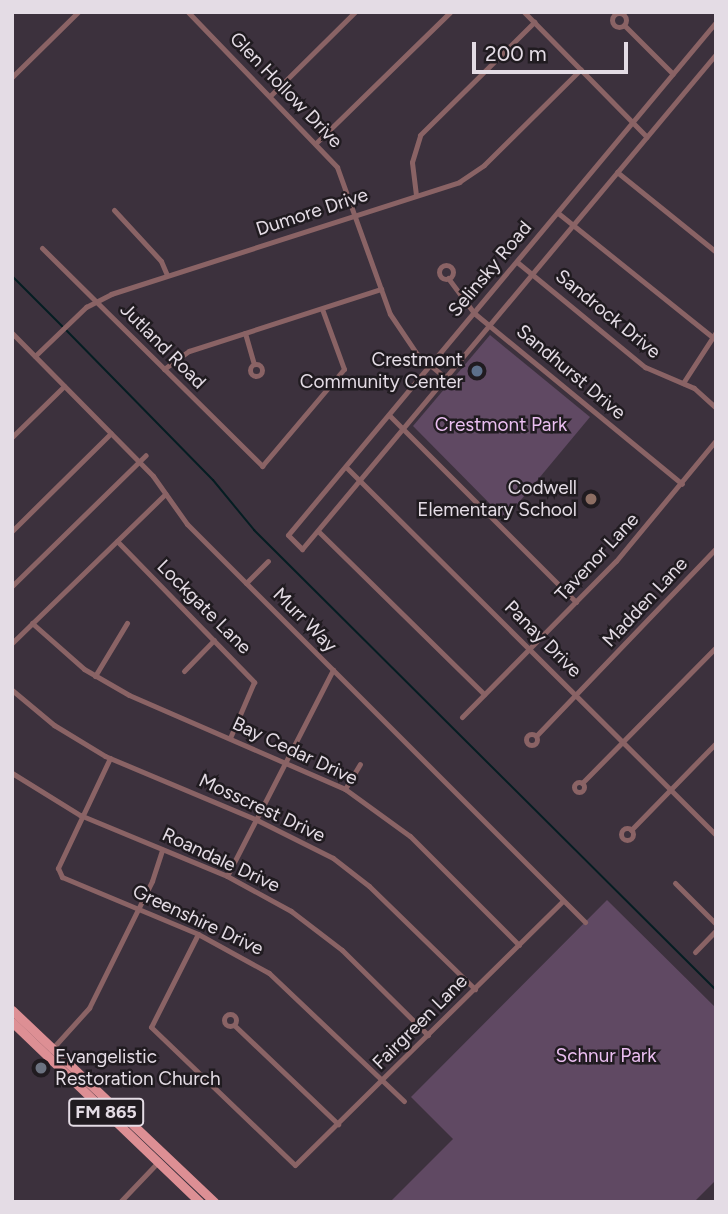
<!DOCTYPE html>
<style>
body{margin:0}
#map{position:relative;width:728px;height:1214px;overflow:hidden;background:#3c313d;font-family:Figtree,sans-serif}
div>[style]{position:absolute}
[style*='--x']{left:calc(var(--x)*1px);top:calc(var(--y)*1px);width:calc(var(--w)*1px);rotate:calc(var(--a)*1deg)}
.green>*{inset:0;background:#604963}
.stream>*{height:2px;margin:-1px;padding:0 1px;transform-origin:1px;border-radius:1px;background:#051d22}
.street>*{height:5px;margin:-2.5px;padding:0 2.5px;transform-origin:2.5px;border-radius:2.5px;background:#8a6365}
.street>.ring{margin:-2.5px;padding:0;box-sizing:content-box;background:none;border:5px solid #8a6365;border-radius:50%}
.primary>*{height:9px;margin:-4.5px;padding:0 4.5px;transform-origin:4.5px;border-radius:4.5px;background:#dd8f94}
.dots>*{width:19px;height:19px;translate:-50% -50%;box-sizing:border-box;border:4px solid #201b20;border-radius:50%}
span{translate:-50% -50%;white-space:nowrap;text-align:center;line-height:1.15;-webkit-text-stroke:5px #201b20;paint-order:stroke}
.shield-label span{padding:2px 5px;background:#201b20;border:2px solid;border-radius:5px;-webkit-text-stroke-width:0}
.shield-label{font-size:18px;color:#e4dce5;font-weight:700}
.street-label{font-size:19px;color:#e4dce5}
.poi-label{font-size:19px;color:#e4dce5}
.right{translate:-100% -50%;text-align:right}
.left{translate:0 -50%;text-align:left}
.park-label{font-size:19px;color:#ebbff1}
.frame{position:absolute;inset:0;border:14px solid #e4dce5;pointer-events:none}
.scale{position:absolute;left:472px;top:42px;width:156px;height:32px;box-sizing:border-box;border:4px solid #e4dce5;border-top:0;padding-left:9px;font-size:21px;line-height:24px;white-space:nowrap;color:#e4dce5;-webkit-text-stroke:5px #201b20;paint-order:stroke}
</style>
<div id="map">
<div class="green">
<div style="clip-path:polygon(490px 335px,590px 417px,505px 519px,413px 426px)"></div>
<div style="clip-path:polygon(607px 900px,716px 1008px,716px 1180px,694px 1202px,390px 1202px,453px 1139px,411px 1097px)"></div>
</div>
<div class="stream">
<div style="--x:12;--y:276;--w:71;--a:45"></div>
<div style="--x:66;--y:330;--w:210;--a:45.6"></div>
<div style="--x:213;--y:480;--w:65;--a:50.6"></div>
<div style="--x:254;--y:530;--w:652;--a:44.88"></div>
</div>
<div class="street">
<div style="--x:188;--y:12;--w:215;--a:46.1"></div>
<div style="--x:337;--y:167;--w:156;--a:70.2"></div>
<div style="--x:390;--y:314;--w:48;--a:56"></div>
<div style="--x:417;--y:354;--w:38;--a:40"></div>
<div style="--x:524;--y:12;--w:175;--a:45.5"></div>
<div class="ring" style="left:612px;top:13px;width:9px;height:9px"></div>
<div style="--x:716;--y:22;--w:668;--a:129.84"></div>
<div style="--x:288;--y:535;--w:20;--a:45"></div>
<div style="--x:302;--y:549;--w:645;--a:-50.09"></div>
<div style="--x:624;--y:25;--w:69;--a:45"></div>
<div style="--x:12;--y:77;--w:93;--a:-44.6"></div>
<div style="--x:270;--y:96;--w:120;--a:-44.7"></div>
<div style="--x:317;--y:142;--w:186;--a:-44.3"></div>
<div style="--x:617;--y:172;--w:127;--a:38.9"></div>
<div style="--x:416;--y:195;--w:33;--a:-97"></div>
<div style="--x:412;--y:162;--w:28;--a:-73"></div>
<div style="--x:420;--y:135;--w:161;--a:-44.7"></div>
<div style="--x:114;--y:210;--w:69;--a:47.3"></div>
<div style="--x:161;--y:261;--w:15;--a:67"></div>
<div style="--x:558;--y:213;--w:198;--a:38.8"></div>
<div style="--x:42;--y:248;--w:310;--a:44.7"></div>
<div style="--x:262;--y:466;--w:127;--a:-49.8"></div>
<div style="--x:344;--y:369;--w:64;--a:-110.1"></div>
<div style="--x:517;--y:262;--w:166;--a:39.4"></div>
<div style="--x:645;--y:367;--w:53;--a:23.2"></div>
<div style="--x:694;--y:388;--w:30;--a:42"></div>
<div class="ring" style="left:439px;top:265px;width:9px;height:9px"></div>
<div style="--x:448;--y:278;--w:44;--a:53.4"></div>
<div style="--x:474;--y:313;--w:269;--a:39.4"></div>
<div style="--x:12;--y:333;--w:201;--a:45.4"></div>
<div style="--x:153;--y:476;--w:59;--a:54.7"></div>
<div style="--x:187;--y:524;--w:563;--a:45"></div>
<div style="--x:245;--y:333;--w:32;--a:74"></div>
<div style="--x:35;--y:356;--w:71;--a:-43.9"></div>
<div style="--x:86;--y:307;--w:28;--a:-27"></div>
<div style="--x:111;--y:294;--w:366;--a:-17.8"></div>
<div style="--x:459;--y:182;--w:30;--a:-34"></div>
<div style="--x:484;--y:165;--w:136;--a:-44.7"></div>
<div class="ring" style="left:250px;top:364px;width:7px;height:7px"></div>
<div style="--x:164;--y:369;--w:31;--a:-36"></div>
<div style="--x:189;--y:351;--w:202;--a:-17.9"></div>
<div style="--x:683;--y:383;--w:61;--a:-57.1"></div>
<div style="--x:390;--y:416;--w:263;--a:45"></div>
<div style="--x:12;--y:437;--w:73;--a:-44.4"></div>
<div style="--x:347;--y:468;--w:520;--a:44.84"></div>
<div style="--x:12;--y:531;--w:139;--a:-44.7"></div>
<div style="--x:318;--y:531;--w:233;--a:44.5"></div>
<div style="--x:117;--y:541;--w:197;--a:45.8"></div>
<div style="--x:254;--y:682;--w:61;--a:113.2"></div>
<div style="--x:246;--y:583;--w:31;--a:-45"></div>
<div style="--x:12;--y:586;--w:187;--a:-44.4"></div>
<div style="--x:32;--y:623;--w:69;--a:41.5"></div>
<div style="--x:84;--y:669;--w:52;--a:30"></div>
<div style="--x:129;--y:695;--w:236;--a:23.5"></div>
<div style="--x:345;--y:789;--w:80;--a:35.9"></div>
<div style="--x:410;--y:836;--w:154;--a:45"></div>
<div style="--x:12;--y:643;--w:214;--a:-44.2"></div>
<div style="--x:184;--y:671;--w:43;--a:-45.9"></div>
<div style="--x:95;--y:676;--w:62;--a:-58.9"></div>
<div style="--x:12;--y:690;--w:55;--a:39.8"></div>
<div style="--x:54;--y:725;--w:60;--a:31.3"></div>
<div style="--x:105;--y:756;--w:165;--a:22.8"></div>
<div style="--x:257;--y:820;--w:85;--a:26.6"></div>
<div style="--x:333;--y:858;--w:46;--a:37.9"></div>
<div style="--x:369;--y:886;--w:148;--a:44.2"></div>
<div style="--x:462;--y:717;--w:219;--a:-45.4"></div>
<div style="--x:616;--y:561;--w:157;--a:-50.4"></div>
<div class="ring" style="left:526.5px;top:734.5px;width:6px;height:6px"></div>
<div style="--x:536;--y:736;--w:260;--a:-46.2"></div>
<div style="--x:110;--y:758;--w:122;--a:115.3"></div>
<div style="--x:58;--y:868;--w:10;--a:66"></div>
<div style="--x:62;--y:877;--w:147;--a:22.7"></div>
<div style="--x:198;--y:934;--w:81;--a:28.8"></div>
<div style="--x:269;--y:973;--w:186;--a:43.5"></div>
<div style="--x:12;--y:773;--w:80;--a:31.7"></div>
<div style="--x:80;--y:815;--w:159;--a:22.5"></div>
<div style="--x:227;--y:876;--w:73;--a:28.7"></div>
<div style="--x:291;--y:911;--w:64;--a:37.4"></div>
<div style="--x:342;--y:950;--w:121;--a:44.7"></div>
<div class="ring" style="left:574px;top:782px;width:5px;height:5px"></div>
<div style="--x:582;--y:783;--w:191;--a:-45.4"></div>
<div style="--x:345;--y:789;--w:29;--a:-59"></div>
<div class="ring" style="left:621px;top:828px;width:7px;height:7px"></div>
<div style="--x:631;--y:830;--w:122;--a:-45.7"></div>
<div style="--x:227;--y:876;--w:232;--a:-62.8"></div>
<div style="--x:675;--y:883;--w:58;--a:45"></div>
<div style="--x:198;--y:934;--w:104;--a:116.8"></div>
<div style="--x:151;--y:1027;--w:199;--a:43.8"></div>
<div style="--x:295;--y:1165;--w:376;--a:-44.6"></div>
<div style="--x:695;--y:952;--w:30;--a:-46"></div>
<div class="ring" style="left:224px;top:1014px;width:7px;height:7px"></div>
<div style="--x:234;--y:1025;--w:144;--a:43.6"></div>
<div style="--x:51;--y:1050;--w:57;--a:-47.9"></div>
<div style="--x:89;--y:1008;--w:142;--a:-63.6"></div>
<div style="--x:152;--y:881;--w:33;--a:-72"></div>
<div style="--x:120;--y:1202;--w:57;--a:-46.4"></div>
</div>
<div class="primary">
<div style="--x:12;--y:1010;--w:279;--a:43.5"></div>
<div style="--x:12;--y:1022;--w:260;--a:43.8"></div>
</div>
<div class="dots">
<div style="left:477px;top:371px;background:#5c6f8a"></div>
<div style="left:591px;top:499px;background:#8d6e63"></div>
<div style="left:41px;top:1068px;background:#6b7280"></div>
</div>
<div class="shield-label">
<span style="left:106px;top:1112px">FM 865</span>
</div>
<div class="street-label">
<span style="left:286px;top:90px;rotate:46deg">Glen Hollow Drive</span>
<span style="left:312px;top:212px;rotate:-18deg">Dumore Drive</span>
<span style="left:490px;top:269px;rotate:-50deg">Selinsky Road</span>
<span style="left:608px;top:314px;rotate:39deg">Sandrock Drive</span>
<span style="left:163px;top:346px;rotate:45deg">Jutland Road</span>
<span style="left:571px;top:372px;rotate:40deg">Sandhurst Drive</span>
<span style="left:597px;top:557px;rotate:-47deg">Tavenor Lane</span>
<span style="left:645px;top:602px;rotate:-47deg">Madden Lane</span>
<span style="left:204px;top:607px;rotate:45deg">Lockgate Lane</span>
<span style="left:305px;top:620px;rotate:45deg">Murr Way</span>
<span style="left:543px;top:639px;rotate:45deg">Panay Drive</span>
<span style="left:295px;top:751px;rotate:25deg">Bay Cedar Drive</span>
<span style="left:262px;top:808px;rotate:25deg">Mosscrest Drive</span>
<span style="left:221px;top:860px;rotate:25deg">Roandale Drive</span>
<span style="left:198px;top:920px;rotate:25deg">Greenshire Drive</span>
<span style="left:420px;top:1022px;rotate:-45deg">Fairgreen Lane</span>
</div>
<div class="poi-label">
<span class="right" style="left:463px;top:371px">Crestmont<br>Community Center</span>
<span class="right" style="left:577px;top:499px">Codwell<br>Elementary School</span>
<span class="left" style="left:55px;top:1068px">Evangelistic<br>Restoration Church</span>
</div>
<div class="park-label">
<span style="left:501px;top:425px">Crestmont Park</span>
<span style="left:606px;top:1056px">Schnur Park</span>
</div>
<div class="frame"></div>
<div class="scale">200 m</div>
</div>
